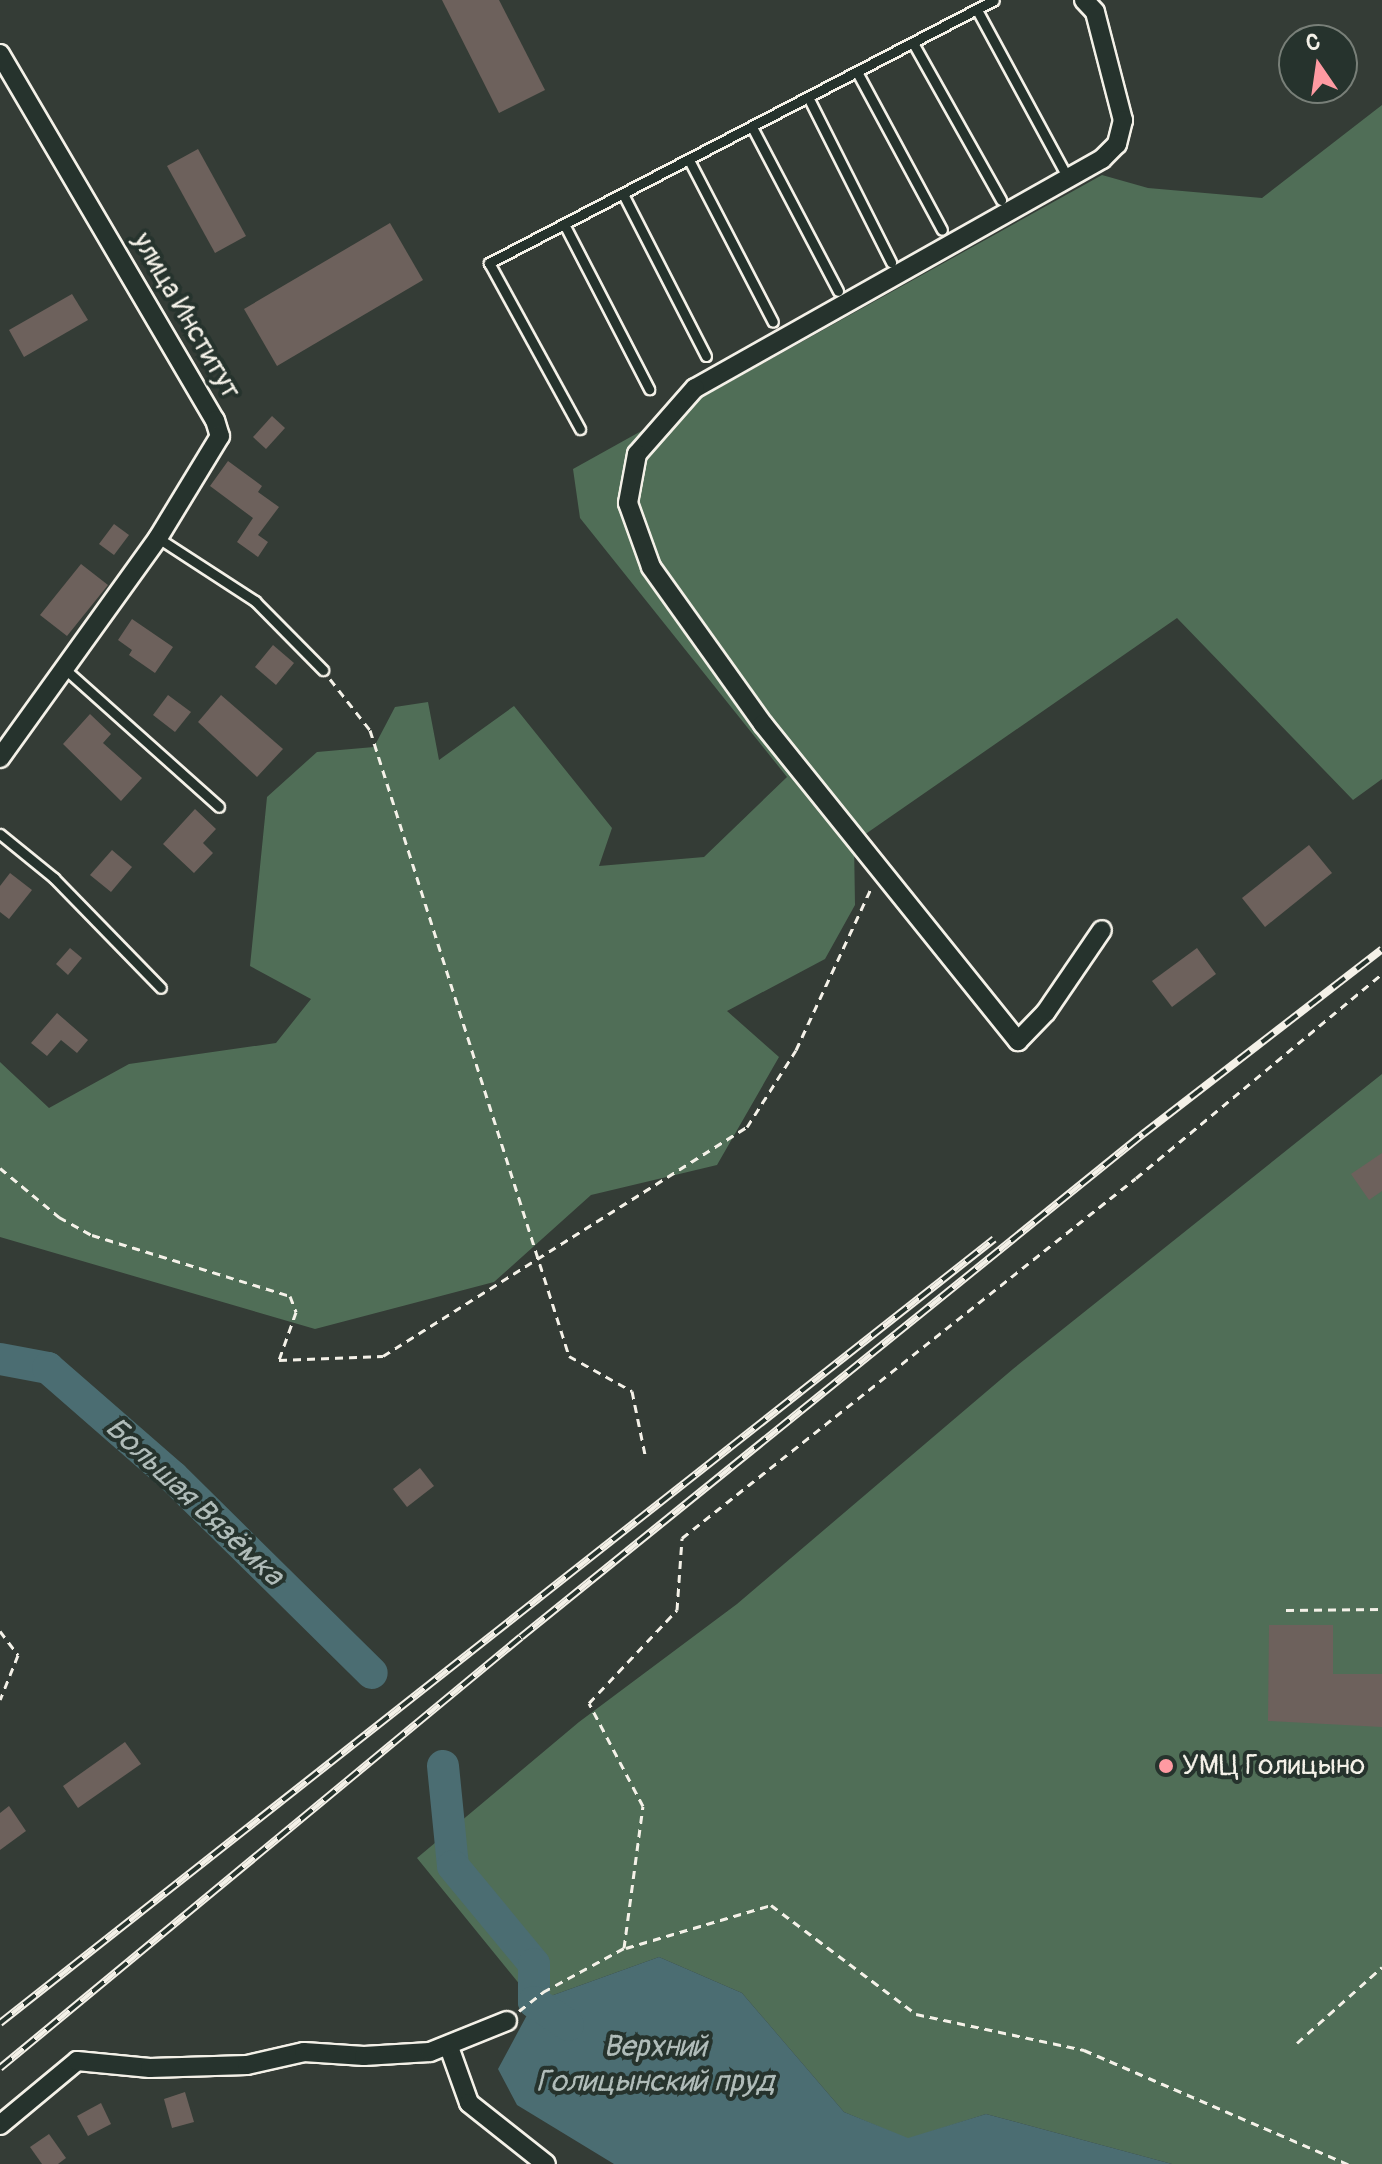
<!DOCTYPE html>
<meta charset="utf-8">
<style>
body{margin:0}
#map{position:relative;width:1382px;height:2164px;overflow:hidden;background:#343c36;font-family:Pangolin,sans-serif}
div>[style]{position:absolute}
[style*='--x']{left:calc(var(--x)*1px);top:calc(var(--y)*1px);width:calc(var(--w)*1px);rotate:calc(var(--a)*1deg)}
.green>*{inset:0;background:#506e57}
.water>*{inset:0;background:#4b6d72}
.river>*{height:32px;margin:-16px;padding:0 16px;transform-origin:16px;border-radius:16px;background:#4b6d72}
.building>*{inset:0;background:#6d615c}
.path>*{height:3px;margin-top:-1.5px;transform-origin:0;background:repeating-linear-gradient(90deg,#f4f1e8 0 8px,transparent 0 14px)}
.roads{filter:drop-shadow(2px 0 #f4f1e8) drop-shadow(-2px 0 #f4f1e8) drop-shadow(0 2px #f4f1e8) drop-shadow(0 -2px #f4f1e8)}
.service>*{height:9px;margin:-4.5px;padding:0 4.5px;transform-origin:4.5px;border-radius:4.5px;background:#26332d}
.minor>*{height:18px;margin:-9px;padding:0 9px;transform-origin:9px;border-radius:9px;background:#26332d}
.rail>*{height:8px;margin-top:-4px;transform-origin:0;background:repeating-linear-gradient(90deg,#26332d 0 15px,#f4f1e8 0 30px);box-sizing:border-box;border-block:2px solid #f4f1e8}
.dots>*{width:22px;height:22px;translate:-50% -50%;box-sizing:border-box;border:4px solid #26332d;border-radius:50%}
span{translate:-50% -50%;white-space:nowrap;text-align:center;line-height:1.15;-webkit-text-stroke:8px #26332d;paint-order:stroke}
.street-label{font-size:28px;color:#f4f1e8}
.poi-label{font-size:28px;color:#f4f1e8}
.left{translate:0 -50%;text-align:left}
.water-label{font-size:30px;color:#b0bcb9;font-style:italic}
.north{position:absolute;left:1278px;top:24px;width:80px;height:80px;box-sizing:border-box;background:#26332d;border:2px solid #787f78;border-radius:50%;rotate:347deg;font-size:22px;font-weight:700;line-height:32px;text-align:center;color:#f4f1e8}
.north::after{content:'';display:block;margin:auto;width:28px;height:36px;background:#ff9aa2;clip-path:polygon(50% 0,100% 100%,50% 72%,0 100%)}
</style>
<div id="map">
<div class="green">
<div style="clip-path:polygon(1382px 105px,1382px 779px,1353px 800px,1177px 618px,854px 842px,855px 905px,825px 959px,727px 1011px,779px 1057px,717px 1165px,591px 1195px,494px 1282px,315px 1329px,0 1237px,0 1062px,49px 1108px,129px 1064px,276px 1043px,311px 999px,250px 966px,267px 797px,317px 752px,374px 747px,395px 707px,428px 702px,439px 760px,514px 706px,612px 828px,599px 866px,704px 857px,787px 777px,580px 518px,573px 469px,1102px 175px,1148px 188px,1262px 198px)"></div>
<div style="clip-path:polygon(1382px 1074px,1382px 2164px,1172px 2164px,986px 2114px,908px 2139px,844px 2112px,742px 1993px,659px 1957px,534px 2002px,417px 1858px,579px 1722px,737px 1604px,1013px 1369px)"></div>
</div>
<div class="water">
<div style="clip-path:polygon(659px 1957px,742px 1993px,844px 2112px,908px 2138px,986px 2114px,1172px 2164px,614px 2164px,517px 2105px,498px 2069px,534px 2002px)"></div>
</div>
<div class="river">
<div style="--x:0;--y:1359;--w:49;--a:10.6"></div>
<div style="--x:48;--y:1368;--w:166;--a:41.1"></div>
<div style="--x:173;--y:1477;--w:279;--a:44.6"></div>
<div style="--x:443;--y:1766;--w:100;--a:84.3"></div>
<div style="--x:453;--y:1866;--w:127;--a:50.4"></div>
<div style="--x:534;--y:1964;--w:38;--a:90"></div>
<div style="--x:534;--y:2002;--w:41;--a:34.1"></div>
</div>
<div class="building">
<div style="clip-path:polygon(442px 0,499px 0,545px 90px,499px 113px)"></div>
<div style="clip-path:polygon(198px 149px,246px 236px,215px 253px,167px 166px)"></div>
<div style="clip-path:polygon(390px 223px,423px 280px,277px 366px,244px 309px)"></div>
<div style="clip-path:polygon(72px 294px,88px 320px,24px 357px,9px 330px)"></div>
<div style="clip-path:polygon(272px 416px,285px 428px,266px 449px,253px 437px)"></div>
<div style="clip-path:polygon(228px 461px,262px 486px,258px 492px,279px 507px,258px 535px,268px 542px,258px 557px,237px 542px,253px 518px,210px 486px)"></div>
<div style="clip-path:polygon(114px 524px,129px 535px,114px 555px,99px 544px)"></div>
<div style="clip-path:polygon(81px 564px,108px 585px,67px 636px,40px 615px)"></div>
<div style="clip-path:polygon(132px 619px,173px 647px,155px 673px,129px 655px,132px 650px,118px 640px)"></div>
<div style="clip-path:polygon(273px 645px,294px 663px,276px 685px,255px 667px)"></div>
<div style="clip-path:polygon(168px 695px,191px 712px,175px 732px,153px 715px)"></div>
<div style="clip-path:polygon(221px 695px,283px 749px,257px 777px,198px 722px)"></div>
<div style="clip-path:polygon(90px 714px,111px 734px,103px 743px,142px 778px,121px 801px,63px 744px)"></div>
<div style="clip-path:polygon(195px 809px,216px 829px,203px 843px,213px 853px,194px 873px,163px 844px)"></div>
<div style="clip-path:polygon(1309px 845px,1332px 873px,1265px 927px,1242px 898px)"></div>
<div style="clip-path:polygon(112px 850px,132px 867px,111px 892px,90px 875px)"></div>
<div style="clip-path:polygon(10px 873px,32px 890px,9px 919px,0 912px,0 886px)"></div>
<div style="clip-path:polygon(70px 948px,82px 958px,68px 975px,56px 964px)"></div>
<div style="clip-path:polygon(1197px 948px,1216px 974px,1172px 1007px,1152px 981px)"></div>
<div style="clip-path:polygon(57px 1013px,88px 1040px,77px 1053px,61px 1040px,47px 1056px,31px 1043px)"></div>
<div style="clip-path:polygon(1382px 1153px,1382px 1191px,1369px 1200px,1351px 1174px)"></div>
<div style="clip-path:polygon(420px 1468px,434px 1486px,407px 1507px,393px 1489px)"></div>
<div style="clip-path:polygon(1269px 1625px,1333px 1625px,1333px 1674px,1382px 1674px,1382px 1727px,1268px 1721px)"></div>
<div style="clip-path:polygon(125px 1742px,141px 1764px,78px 1808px,63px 1786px)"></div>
<div style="clip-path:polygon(9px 1806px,26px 1831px,0 1850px,0 1813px)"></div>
<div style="clip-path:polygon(185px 2092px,194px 2122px,172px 2128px,164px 2099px)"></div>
<div style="clip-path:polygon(101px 2103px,111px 2124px,88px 2136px,77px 2116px)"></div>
<div style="clip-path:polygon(49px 2134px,66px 2158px,58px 2164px,42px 2164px,30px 2147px)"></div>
</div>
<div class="path">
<div style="--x:330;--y:679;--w:65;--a:51.9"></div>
<div style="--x:370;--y:730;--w:657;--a:72.36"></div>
<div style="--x:569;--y:1356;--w:72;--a:29.1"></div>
<div style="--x:632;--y:1391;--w:69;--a:78.4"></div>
<div style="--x:0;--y:1168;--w:77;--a:39.7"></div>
<div style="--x:59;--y:1217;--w:38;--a:29"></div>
<div style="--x:92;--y:1235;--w:207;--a:17.1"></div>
<div style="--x:290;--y:1296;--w:17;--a:69"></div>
<div style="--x:296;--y:1312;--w:51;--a:109.5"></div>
<div style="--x:279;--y:1360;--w:104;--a:-2.2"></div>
<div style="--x:383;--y:1356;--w:430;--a:-32.2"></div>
<div style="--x:747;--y:1127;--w:91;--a:-57.5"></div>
<div style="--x:796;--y:1050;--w:181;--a:-65.1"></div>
<div style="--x:1286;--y:1610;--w:96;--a:-0.6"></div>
<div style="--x:0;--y:1631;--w:30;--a:53"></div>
<div style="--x:18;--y:1655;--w:48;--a:111.8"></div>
<div style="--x:626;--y:1948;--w:151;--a:-16.5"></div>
<div style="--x:771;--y:1905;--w:181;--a:36.9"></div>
<div style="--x:916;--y:2014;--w:172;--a:12.1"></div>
<div style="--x:1084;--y:2050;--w:288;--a:23.4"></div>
<div style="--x:519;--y:2011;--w:31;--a:-38"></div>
<div style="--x:543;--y:1992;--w:92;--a:-28.5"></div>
<div style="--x:624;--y:1948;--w:143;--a:-82.4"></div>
<div style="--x:643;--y:1806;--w:116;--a:-117.7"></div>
<div style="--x:589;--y:1703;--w:128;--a:-46.6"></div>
<div style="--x:677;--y:1610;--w:72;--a:-86"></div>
<div style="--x:682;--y:1538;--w:579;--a:-38.41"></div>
<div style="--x:1136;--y:1178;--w:320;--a:-39.7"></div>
<div style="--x:1297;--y:2043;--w:114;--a:-41.8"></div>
</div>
<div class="roads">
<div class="service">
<div style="--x:977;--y:10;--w:181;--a:61.6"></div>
<div style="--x:913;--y:43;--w:180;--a:60.7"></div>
<div style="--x:857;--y:72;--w:179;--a:61.7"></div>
<div style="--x:808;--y:97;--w:185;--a:63.3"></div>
<div style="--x:752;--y:127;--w:185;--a:62.3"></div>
<div style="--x:689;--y:160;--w:182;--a:62.6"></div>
<div style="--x:623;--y:194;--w:182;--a:62.9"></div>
<div style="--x:564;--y:224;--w:186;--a:62.7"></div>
<div style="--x:580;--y:429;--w:189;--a:-118.7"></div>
<div style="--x:489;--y:263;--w:569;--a:-27.51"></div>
<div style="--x:158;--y:538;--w:116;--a:33"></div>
<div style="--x:255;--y:601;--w:97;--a:45.4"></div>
<div style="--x:66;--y:670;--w:205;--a:41.8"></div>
<div style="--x:0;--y:834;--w:70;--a:39.2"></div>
<div style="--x:54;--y:878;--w:153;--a:45.8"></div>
</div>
<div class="minor">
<div style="--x:1084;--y:0;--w:16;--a:47"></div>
<div style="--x:1095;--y:12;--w:112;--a:75.5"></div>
<div style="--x:1123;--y:120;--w:25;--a:104"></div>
<div style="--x:1117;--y:144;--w:21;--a:135"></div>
<div style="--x:1102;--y:159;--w:467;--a:150.6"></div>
<div style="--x:695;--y:388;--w:88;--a:131.3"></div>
<div style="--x:637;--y:454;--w:50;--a:100.4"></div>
<div style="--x:628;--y:503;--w:68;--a:70.2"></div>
<div style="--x:651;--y:567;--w:193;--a:54.5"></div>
<div style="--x:763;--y:724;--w:407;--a:51.2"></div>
<div style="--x:1018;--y:1041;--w:40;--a:-46"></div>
<div style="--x:1046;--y:1012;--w:99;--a:-55.7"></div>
<div style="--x:0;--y:54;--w:424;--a:59.6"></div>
<div style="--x:215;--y:420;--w:17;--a:73"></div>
<div style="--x:220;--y:436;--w:119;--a:121.3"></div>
<div style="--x:158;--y:538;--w:271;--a:125.7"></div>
<div style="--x:449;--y:2047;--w:59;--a:70.3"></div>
<div style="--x:469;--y:2103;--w:98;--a:38.4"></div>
<div style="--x:0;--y:2125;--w:100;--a:-39.7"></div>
<div style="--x:77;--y:2061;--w:73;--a:5.5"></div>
<div style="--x:150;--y:2068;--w:97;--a:-1.8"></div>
<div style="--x:247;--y:2065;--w:58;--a:-12.8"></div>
<div style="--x:304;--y:2052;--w:60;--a:3.8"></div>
<div style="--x:364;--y:2056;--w:66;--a:-3.5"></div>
<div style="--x:430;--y:2052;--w:83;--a:-21.9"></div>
</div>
</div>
<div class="rail">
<div style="--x:0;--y:2023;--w:1266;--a:-38.26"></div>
<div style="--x:0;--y:2068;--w:676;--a:-39.6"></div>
<div style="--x:521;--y:1637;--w:800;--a:-38.96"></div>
<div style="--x:1143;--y:1134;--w:302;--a:-37.7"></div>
</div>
<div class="dots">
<div style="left:1166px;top:1766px;background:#ff9aa2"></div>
</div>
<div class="street-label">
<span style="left:186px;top:316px;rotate:60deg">улица Институт</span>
</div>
<div class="poi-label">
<span class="left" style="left:1182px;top:1766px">УМЦ Голицыно</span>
</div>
<div class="water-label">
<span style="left:194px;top:1502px;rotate:43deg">Большая Вязёмка</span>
<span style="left:655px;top:2064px">Верхний<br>Голицынский пруд</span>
</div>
<div class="north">С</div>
</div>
